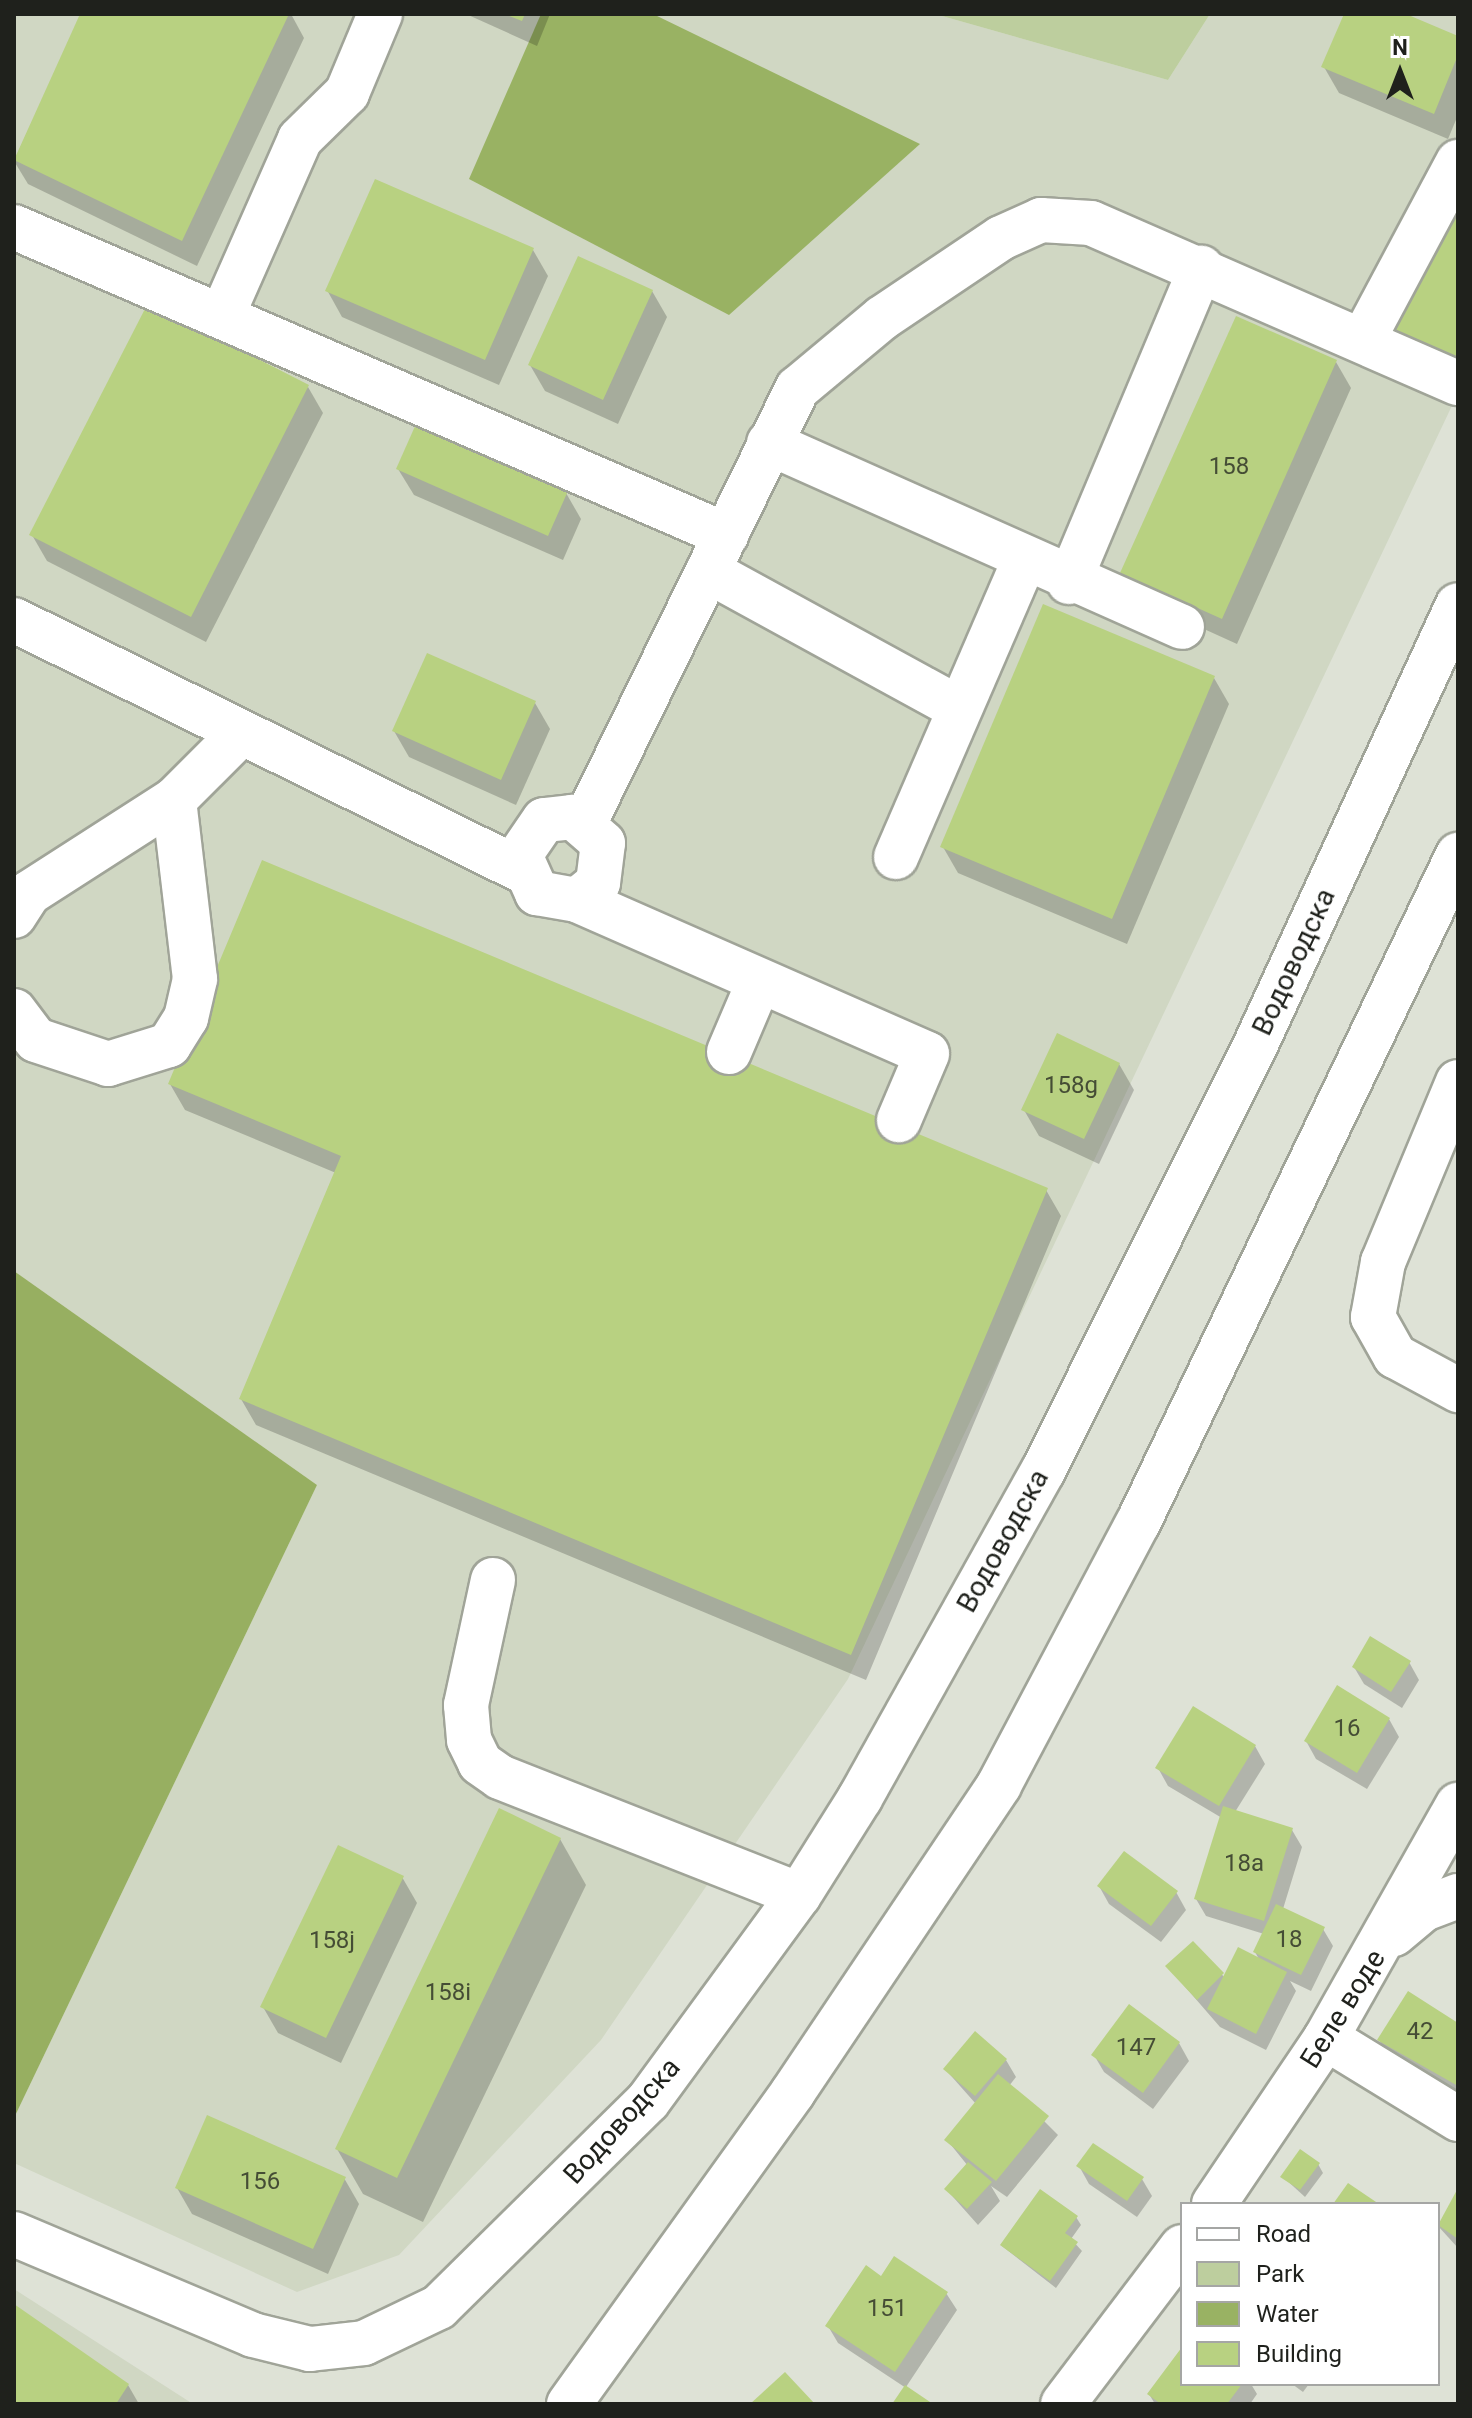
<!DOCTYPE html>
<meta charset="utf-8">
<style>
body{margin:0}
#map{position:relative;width:1472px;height:2418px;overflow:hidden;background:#dee2d6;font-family:Roboto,sans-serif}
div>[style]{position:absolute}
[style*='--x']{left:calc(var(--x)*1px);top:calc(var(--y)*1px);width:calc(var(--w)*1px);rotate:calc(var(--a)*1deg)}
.built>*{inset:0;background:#d0d7c3}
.green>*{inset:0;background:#bdce9e}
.forest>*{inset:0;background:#97af61}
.water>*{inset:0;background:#99b263}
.shadow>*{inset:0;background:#0003}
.building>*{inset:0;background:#b8d181}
.roads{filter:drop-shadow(2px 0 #a0a498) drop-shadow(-2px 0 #a0a498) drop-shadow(0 2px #a0a498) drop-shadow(0 -2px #a0a498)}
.minor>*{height:44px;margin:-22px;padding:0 22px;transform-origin:22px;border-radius:22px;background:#fff}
.major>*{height:44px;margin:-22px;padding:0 22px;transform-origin:22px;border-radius:22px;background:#fff}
span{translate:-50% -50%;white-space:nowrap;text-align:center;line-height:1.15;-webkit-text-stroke:7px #fff;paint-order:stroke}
.number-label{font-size:24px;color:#454d35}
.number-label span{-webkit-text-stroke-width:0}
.street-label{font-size:28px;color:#1f211c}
.frame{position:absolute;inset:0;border:16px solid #1f211c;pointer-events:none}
.legend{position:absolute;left:1180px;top:2202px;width:260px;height:184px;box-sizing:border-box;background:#fff;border:2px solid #a5a6a4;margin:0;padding:10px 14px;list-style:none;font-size:24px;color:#1f211c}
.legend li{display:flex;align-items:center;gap:16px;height:40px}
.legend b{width:40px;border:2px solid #a5a6a4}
.north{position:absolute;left:1360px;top:32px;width:80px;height:80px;-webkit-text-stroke:6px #fff;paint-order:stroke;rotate:0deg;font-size:22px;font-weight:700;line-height:32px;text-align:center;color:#1f211c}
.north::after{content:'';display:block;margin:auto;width:28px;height:36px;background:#1f211c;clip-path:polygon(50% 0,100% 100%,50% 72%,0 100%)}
</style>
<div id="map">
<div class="built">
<div style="clip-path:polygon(14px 14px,935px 14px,1168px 80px,1210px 14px,1458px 14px,1458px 393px,848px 1679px,601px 2040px,399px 2255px,297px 2292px,14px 2163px,14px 2118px,317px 1485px,14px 1271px)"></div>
<div style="clip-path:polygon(14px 2289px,193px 2404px,14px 2404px)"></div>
</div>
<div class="green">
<div style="clip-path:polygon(935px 14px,1210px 14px,1168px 80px)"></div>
</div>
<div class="forest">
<div style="clip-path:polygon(14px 1271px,317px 1485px,14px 2118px)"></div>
</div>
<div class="water">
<div style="clip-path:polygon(541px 14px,653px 14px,920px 144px,729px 315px,469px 179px)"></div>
</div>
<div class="shadow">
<div style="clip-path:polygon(82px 14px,291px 14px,304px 38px,197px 266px,28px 184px,14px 161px)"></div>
<div style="clip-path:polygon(466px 14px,550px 14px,537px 46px)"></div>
<div style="clip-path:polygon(1346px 14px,1401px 14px,1458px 38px,1458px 115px,1448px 139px,1339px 93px,1324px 67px)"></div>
<div style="clip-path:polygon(533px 250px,548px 276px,499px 385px,342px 317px,327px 290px)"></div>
<div style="clip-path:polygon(652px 291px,667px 317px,618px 424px,545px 391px,530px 365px)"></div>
<div style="clip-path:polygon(1336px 362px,1351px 388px,1237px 644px,1138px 599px,1123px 573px)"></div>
<div style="clip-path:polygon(308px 387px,323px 413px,206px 642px,47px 561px,32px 535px)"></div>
<div style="clip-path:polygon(398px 469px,566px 493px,581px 519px,563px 560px,414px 495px)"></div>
<div style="clip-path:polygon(1214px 678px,1229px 704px,1127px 944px,958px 873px,943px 847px)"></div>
<div style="clip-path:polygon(535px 703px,550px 729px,516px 805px,409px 757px,394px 731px)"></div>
<div style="clip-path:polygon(1119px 1064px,1134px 1090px,1099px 1164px,1039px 1136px,1024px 1110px)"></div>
<div style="clip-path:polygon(170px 1084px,1046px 1190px,1061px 1216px,866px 1680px,256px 1425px,241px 1399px,336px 1173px,185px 1110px)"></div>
<div style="clip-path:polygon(1409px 1662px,1419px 1680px,1402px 1708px,1364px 1684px,1354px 1667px)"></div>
<div style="clip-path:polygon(1389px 1719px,1399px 1737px,1367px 1789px,1316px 1759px,1306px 1741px)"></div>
<div style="clip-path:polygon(1255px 1746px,1265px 1764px,1235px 1812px,1292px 1830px,1302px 1847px,1283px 1909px,1323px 1929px,1333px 1946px,1311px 1991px,1290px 1981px,1296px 1991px,1266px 2050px,1220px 2027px,1168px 1967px,1193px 1943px,1225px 1978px,1260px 1961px,1255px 1952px,1264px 1934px,1206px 1916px,1196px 1899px,1222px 1818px,1168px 1786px,1158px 1768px)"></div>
<div style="clip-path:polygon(560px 1839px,586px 1885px,423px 2222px,363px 2194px,337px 2149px)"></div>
<div style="clip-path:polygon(402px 1877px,417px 1903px,341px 2063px,278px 2033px,263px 2007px)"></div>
<div style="clip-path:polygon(1099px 1886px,1176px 1892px,1186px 1910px,1161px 1942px,1109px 1904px)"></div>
<div style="clip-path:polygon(1458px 2025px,1458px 2090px,1448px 2094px,1389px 2058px,1379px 2040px)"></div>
<div style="clip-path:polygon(1179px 2043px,1189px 2061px,1153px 2109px,1104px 2072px,1094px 2055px)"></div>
<div style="clip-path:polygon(1006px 2060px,1016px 2077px,1009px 2086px,1058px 2135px,1007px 2197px,991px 2186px,1000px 2201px,978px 2225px,946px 2189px,968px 2166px,947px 2140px,976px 2104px,945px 2069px)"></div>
<div style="clip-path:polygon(1318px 2164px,1323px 2173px,1305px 2197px,1283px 2177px)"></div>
<div style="clip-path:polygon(1079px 2166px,1142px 2179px,1152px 2196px,1137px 2217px,1089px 2184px)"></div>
<div style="clip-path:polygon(344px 2178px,359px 2204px,328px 2274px,192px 2214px,177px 2188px)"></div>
<div style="clip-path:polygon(1458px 2191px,1458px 2248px,1438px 2226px)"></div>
<div style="clip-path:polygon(1076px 2217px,1081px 2225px,1071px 2239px,1082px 2251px,1056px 2288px,1002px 2246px)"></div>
<div style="clip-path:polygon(882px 2278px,946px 2293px,957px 2310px,906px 2387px,929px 2404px,894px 2404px,906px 2388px,838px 2343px,828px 2326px)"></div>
<div style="clip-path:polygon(14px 2306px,128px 2385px,139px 2404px,14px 2404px)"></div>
<div style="clip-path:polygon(1182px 2350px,1182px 2384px,1251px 2384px,1257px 2394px,1250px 2404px,1155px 2404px,1149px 2394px)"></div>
<div style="clip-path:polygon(1292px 2384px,1309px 2384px,1303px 2392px)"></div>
</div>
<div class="building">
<div style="clip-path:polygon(80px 14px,289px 14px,182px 241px,14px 160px)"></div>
<div style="clip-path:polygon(504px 14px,525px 14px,522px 21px)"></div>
<div style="clip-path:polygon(1344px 14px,1406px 14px,1458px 36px,1458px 55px,1434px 114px,1321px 67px)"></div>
<div style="clip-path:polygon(375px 179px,534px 248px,485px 360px,325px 291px)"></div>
<div style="clip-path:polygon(1458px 205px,1458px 361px,1389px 337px)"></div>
<div style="clip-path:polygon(578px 256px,653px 290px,603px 400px,528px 365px)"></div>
<div style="clip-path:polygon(148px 303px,309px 385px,191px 617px,29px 535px)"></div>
<div style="clip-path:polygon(1236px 316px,1337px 360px,1222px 619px,1120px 573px)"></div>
<div style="clip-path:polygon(416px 424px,568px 491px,548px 536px,396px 469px)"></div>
<div style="clip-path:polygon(1043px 604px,1215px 676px,1112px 919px,940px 847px)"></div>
<div style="clip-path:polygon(427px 653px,536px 701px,501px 780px,392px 731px)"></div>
<div style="clip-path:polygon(262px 860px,1048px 1188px,851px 1655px,239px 1399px,341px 1156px,168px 1084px)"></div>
<div style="clip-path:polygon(1057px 1033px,1120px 1063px,1084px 1139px,1021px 1110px)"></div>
<div style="clip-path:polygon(1370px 1636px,1411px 1661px,1391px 1692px,1352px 1667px)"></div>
<div style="clip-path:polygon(1337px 1685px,1390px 1718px,1357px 1773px,1304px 1741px)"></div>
<div style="clip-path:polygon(1193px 1706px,1256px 1745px,1219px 1806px,1155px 1768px)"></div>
<div style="clip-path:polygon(1223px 1806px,1293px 1828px,1264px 1921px,1194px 1899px)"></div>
<div style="clip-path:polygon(499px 1808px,561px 1838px,397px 2178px,335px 2149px)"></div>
<div style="clip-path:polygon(338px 1845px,404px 1876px,326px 2038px,260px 2007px)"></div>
<div style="clip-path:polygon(1124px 1851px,1178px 1891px,1151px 1926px,1097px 1886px)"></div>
<div style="clip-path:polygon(1276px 1904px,1325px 1927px,1301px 1975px,1253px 1952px)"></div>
<div style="clip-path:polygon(1193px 1941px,1224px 1973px,1197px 2000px,1165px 1966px)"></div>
<div style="clip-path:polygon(1238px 1947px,1287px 1972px,1256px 2034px,1207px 2009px)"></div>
<div style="clip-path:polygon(1408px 1991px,1458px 2023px,1458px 2086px,1377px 2040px)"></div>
<div style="clip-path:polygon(1129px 2004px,1180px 2042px,1143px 2093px,1091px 2055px)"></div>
<div style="clip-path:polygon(975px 2031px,1007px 2059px,975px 2096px,943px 2069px)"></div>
<div style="clip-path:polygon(998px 2074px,1049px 2116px,996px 2181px,944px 2140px)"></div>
<div style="clip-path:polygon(207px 2115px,346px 2177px,313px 2249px,175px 2188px)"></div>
<div style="clip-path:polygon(1093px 2143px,1144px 2177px,1127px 2201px,1076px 2166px)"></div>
<div style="clip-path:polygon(1300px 2149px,1320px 2163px,1300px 2190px,1280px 2177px)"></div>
<div style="clip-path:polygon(968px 2162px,992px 2182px,967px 2209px,944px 2189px)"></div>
<div style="clip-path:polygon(1348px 2183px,1379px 2204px,1333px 2204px)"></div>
<div style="clip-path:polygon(1458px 2188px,1458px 2239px,1438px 2225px)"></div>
<div style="clip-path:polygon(1040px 2189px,1078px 2216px,1065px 2233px,1078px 2242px,1050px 2281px,1000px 2245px)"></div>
<div style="clip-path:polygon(894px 2256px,948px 2292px,895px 2372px,825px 2326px,866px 2265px,881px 2276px)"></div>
<div style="clip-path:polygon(14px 2304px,129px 2384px,116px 2404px,14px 2404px)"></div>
<div style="clip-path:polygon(1182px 2347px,1182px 2384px,1242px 2384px,1227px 2404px,1161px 2404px,1147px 2394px)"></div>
<div style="clip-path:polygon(785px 2372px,815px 2404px,750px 2404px)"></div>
<div style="clip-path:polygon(905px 2385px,933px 2404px,892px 2404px)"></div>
</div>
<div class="roads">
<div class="minor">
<div style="--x:14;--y:227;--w:776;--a:23.39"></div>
<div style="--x:222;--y:316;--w:193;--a:-66.2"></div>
<div style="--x:300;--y:139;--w:66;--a:-44.4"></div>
<div style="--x:347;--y:93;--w:86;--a:-67.3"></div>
<div style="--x:1363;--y:340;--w:202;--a:-61.9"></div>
<div style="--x:769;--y:443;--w:452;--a:24"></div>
<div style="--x:708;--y:571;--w:285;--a:28.7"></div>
<div style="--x:1069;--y:582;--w:341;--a:-67.2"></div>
<div style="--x:14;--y:620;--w:565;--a:26.25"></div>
<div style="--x:585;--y:822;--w:483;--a:-63.9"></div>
<div style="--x:798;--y:388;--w:109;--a:-39.8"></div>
<div style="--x:882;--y:318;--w:143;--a:-33.9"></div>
<div style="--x:1001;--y:238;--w:44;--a:-24.2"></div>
<div style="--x:1041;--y:220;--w:50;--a:3.4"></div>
<div style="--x:1091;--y:223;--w:400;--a:23.6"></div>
<div style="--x:896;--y:857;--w:322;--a:-66.6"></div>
<div style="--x:577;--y:900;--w:27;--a:-39"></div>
<div style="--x:598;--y:883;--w:40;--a:-82.9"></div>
<div style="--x:603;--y:843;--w:40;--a:-139"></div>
<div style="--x:573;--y:817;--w:29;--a:174"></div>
<div style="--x:544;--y:820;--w:42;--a:124.4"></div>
<div style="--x:520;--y:855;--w:42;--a:65.9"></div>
<div style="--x:537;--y:893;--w:41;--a:9.9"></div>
<div style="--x:577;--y:900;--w:382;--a:23.7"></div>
<div style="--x:927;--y:1054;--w:72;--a:113"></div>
<div style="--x:14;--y:916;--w:27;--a:-57"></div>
<div style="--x:29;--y:893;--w:172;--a:-32.7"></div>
<div style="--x:174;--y:800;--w:91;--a:-45"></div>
<div style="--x:14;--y:1011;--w:36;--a:53"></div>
<div style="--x:36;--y:1040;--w:76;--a:18.4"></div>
<div style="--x:108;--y:1064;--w:64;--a:-17.3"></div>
<div style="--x:169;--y:1045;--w:32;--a:-58"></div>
<div style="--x:186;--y:1018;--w:40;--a:-77"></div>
<div style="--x:195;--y:979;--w:180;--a:-96.7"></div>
<div style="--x:729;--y:1052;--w:74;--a:-66.9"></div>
<div style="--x:1458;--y:1082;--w:195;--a:112.6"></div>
<div style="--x:1383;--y:1262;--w:56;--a:100.3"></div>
<div style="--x:1373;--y:1317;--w:45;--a:60.6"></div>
<div style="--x:1395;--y:1356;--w:72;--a:28.4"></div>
<div style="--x:493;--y:1580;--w:128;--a:102.2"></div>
<div style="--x:466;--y:1705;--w:35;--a:85"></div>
<div style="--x:469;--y:1740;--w:25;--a:64"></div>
<div style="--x:480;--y:1763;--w:24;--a:35"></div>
<div style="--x:500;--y:1777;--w:321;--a:21.5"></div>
<div style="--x:1394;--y:1934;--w:39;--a:-40"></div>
<div style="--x:1424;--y:1909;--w:36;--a:-21"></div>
<div style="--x:1326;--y:2038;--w:155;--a:31.5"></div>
<div style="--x:1214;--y:2204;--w:200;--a:-56"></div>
<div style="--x:1326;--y:2038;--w:268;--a:-60.5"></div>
<div style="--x:14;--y:2234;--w:259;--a:22.9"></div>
<div style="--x:253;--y:2335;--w:59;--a:13.8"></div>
<div style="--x:310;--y:2349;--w:54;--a:-6.3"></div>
<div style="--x:364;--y:2343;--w:83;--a:-25.6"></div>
<div style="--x:439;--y:2307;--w:293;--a:-44.6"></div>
<div style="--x:648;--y:2101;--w:255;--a:-53.8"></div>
<div style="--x:799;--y:1895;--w:115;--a:-57.8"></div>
<div style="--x:860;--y:1798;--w:375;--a:-60.8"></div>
<div style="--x:1043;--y:1471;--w:475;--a:-63.5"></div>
<div style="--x:1255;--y:1046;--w:485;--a:-65.3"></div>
<div style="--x:1063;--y:2404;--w:197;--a:-52.8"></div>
</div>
<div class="major">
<div style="--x:569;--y:2404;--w:384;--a:-54.3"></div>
<div style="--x:793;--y:2092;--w:370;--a:-56.1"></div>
<div style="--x:999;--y:1785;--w:297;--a:-62.1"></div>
<div style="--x:1138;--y:1523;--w:741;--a:-64.4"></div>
</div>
</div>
<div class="number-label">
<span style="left:1229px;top:467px">158</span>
<span style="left:1071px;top:1086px">158g</span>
<span style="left:1347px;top:1729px">16</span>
<span style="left:1244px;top:1864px">18a</span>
<span style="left:1289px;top:1940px">18</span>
<span style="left:332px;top:1941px">158j</span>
<span style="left:448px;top:1993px">158i</span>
<span style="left:1420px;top:2032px">42</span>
<span style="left:1136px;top:2048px">147</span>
<span style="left:260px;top:2182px">156</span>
<span style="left:887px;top:2309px">151</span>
</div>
<div class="street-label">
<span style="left:1294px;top:962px;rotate:-65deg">Водоводска</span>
<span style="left:1003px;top:1541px;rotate:-61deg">Водоводска</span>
<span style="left:1343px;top:2009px;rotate:-58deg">Беле воде</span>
<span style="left:622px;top:2121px;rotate:-48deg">Водоводска</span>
</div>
<div class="frame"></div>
<ul class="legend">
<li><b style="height:10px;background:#fff"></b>Road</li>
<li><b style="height:22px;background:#bdce9e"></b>Park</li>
<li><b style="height:22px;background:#99b263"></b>Water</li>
<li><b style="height:22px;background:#b8d181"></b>Building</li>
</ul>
<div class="north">N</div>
</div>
